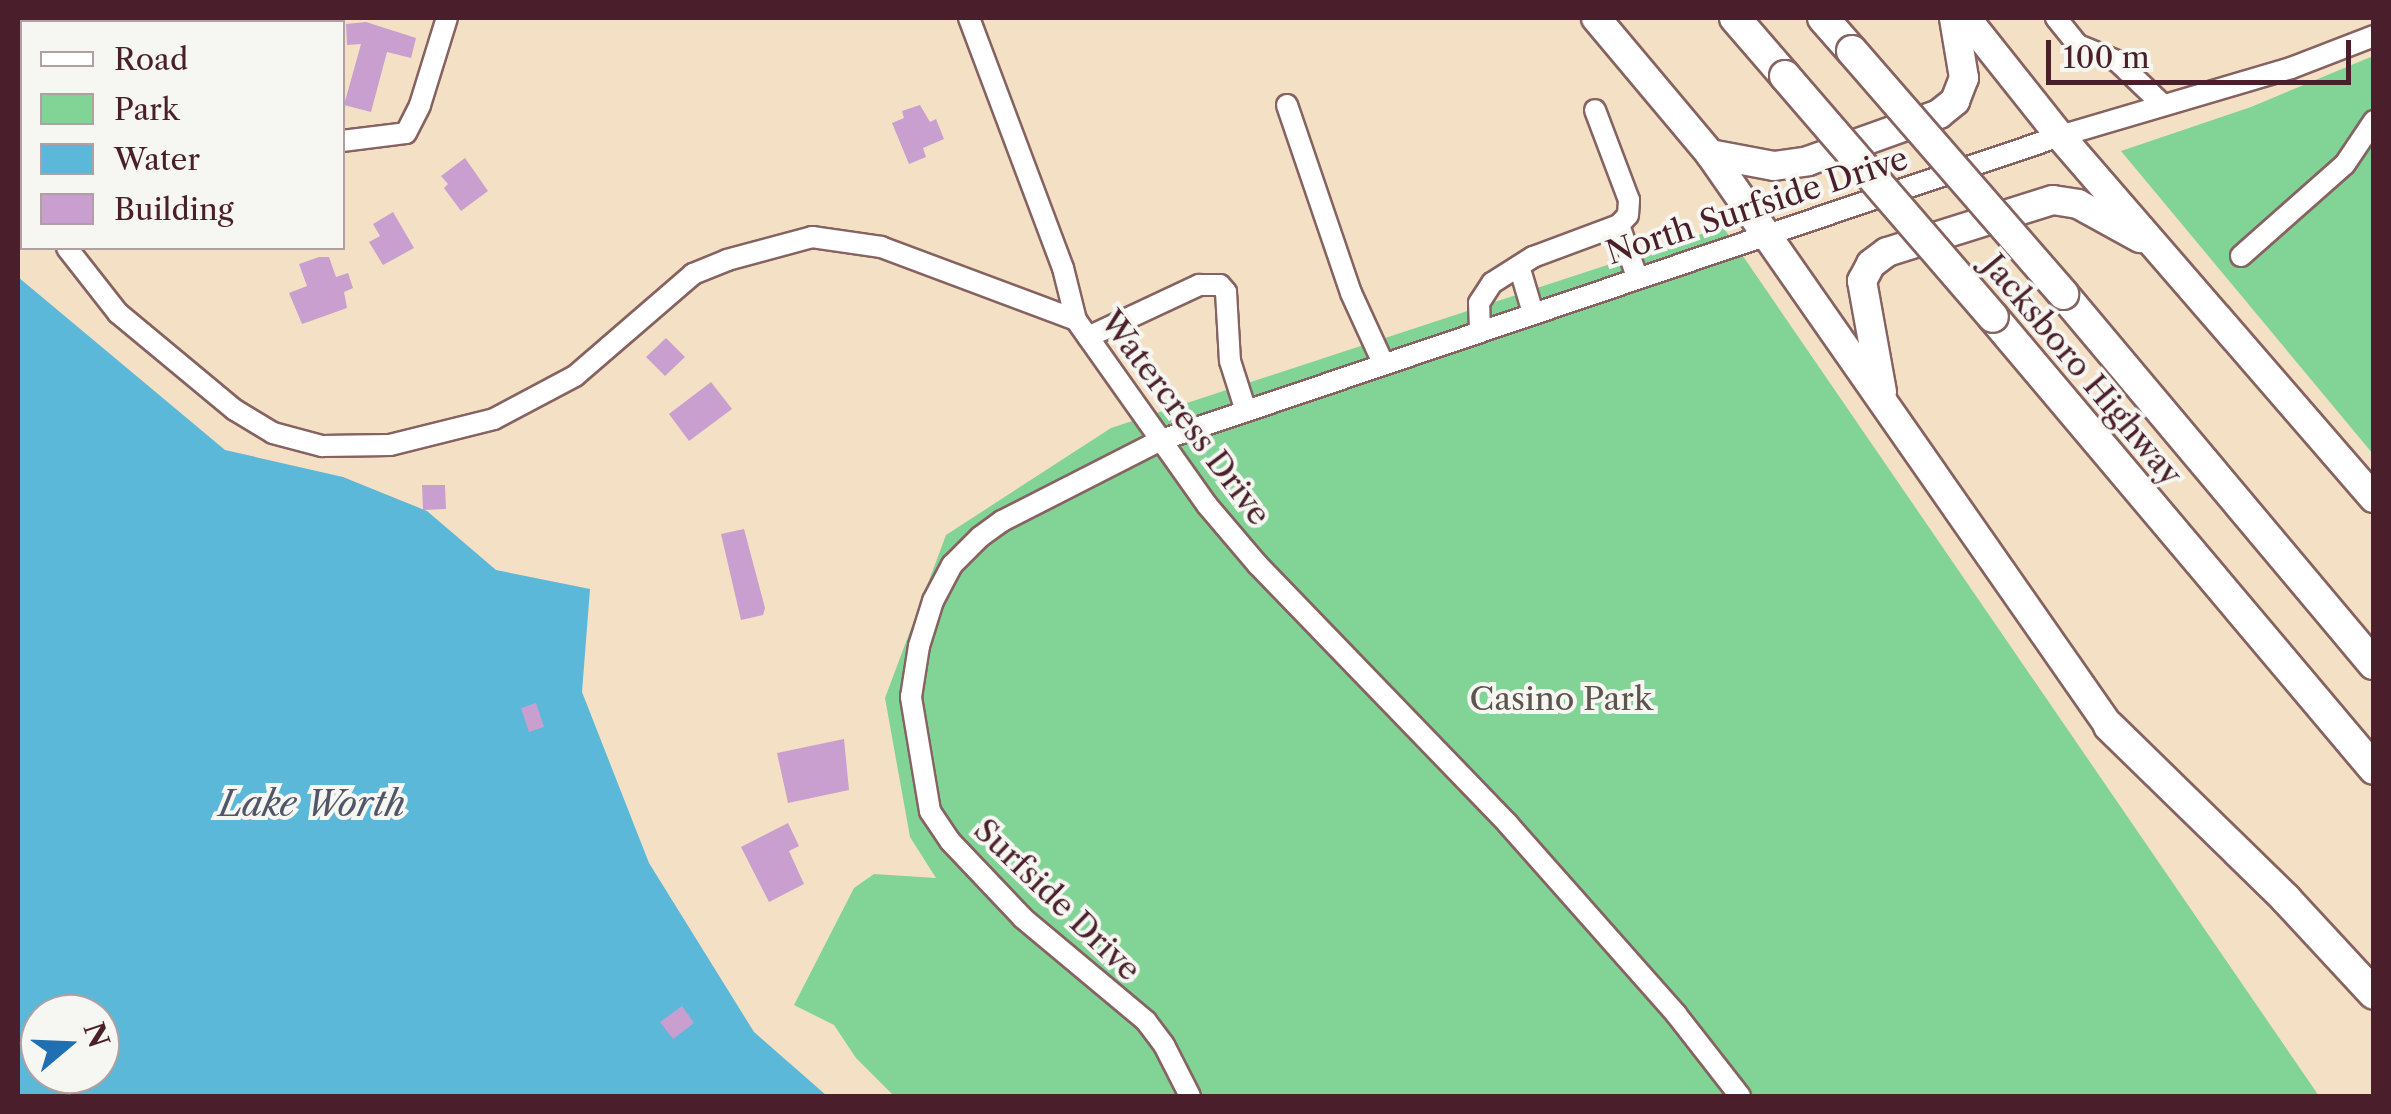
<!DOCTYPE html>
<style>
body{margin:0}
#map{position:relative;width:2391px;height:1114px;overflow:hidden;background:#f4e0c5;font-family:"Libre Caslon Text",serif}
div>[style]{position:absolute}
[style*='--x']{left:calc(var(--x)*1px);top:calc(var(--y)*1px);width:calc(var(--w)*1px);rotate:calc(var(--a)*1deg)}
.green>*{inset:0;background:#82d496}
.water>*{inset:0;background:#5bb8d9}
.building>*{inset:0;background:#c89fce}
.roads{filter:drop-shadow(2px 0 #866361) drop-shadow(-2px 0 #866361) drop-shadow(0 2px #866361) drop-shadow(0 -2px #866361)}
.minor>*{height:20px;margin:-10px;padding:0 10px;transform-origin:10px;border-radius:10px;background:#fff}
.major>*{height:28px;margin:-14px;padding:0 14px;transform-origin:14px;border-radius:14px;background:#fff}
.highway>*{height:30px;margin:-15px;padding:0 15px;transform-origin:15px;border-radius:15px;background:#fff}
.bridges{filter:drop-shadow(2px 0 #866361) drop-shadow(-2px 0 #866361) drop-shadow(0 2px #866361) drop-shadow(0 -2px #866361)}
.highway-bridge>*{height:30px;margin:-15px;padding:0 15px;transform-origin:15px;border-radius:15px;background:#fff}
span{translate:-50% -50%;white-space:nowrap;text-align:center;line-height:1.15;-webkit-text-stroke:8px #f6f6f2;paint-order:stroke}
.street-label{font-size:32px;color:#4a1f2b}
.park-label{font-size:32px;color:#5b554b}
.water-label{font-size:35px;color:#505568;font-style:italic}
.frame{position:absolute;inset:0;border:20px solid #4a1f2b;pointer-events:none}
.legend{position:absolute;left:20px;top:20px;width:325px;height:230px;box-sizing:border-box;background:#f6f6f2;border:2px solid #b1a0a2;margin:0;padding:12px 18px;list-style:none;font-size:30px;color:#4a1f2b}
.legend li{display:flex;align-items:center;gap:20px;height:50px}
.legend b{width:50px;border:2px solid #b1a0a2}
.north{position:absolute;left:20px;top:994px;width:100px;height:100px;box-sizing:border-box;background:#f6f6f2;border:2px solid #b1a0a2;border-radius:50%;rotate:71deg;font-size:28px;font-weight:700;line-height:40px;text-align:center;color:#4a1f2b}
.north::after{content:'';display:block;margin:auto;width:35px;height:45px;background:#1f6fb2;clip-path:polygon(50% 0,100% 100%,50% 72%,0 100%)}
.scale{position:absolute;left:2046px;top:40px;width:305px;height:45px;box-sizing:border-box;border:5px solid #4a1f2b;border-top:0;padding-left:12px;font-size:30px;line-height:35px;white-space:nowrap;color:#4a1f2b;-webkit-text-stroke:8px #f6f6f2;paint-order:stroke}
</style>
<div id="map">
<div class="green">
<div style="clip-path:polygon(2373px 56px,2373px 454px,2121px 151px,2251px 107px)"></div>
<div style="clip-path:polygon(1723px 227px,2319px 1096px,894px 1096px,856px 1058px,834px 1025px,794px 1005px,854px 888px,874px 874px,936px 878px,910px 837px,885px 698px,946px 535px,1111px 428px)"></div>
</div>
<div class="water">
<div style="clip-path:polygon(evenodd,18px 277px,225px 450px,343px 477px,427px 511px,496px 570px,590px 589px,582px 692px,649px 863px,754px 1032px,827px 1096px,18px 1096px,18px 277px,40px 1014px,100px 1014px,100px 1074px,40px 1074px,40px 1014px)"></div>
</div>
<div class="building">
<div style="clip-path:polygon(366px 22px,416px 38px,411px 58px,387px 52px,371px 112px,344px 105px,361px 44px,347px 45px,346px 24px)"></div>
<div style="clip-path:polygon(920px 105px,930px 122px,936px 119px,944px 139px,923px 148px,926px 157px,909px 164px,892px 123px,904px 118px,902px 111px)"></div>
<div style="clip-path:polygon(465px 158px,488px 191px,461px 211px,444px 188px,448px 184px,441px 176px)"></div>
<div style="clip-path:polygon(393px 212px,414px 248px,383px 265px,369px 242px,380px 236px,373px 224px)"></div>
<div style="clip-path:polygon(319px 257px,329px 257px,336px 277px,348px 273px,353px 288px,344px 292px,347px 308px,302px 324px,289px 293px,307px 286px,299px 264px)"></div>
<div style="clip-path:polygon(666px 338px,685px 357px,665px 376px,646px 357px)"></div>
<div style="clip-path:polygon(711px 382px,732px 409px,689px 441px,669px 414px)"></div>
<div style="clip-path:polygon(422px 485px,445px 485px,446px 509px,423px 510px)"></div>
<div style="clip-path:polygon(744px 529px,765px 608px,763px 615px,741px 620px,721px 534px)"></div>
<div style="clip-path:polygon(536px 703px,544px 727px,529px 732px,521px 708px)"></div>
<div style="clip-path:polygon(844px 739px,849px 790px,788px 803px,777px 753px)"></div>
<div style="clip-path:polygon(788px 823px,799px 846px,789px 851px,804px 884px,769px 902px,741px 847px)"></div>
<div style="clip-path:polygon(682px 1006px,694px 1023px,673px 1039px,660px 1022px)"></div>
</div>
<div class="roads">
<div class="minor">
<div style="--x:969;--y:18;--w:267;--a:69.4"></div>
<div style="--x:1063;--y:268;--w:54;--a:76"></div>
<div style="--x:2056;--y:18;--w:35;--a:51"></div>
<div style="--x:2078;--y:45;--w:42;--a:22.3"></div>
<div style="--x:2117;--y:61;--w:64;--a:43.7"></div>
<div style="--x:1287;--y:105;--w:199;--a:71.2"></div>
<div style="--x:1351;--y:293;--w:77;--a:65.4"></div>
<div style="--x:342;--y:141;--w:64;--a:-7.1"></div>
<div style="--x:406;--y:133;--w:31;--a:-63"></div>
<div style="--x:420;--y:105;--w:91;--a:-72.8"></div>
<div style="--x:18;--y:169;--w:10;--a:66"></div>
<div style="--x:1619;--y:225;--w:55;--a:70.9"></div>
<div style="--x:67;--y:248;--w:83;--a:51.9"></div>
<div style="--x:118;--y:313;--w:152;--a:39.7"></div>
<div style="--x:235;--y:410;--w:44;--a:31.2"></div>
<div style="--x:273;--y:433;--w:51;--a:14.9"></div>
<div style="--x:322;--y:446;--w:68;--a:-0.8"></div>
<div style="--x:390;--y:445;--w:107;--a:-14"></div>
<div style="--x:494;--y:419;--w:92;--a:-28"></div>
<div style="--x:575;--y:376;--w:156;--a:-40.8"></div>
<div style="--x:693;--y:274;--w:37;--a:-22"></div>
<div style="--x:727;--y:260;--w:88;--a:-15.1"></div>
<div style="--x:812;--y:237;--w:70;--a:8.2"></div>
<div style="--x:881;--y:247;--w:208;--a:20.5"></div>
<div style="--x:1076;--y:320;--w:227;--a:54.7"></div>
<div style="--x:1207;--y:505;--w:79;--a:49.6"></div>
<div style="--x:1258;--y:565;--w:360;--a:46"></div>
<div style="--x:1508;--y:824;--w:254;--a:48.5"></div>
<div style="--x:1676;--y:1014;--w:104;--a:52"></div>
<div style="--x:2241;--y:256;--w:139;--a:-41.5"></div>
<div style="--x:2345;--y:164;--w:52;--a:-56"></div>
<div style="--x:1519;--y:266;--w:49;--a:73.4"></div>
<div style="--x:1480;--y:330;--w:27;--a:-92"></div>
<div style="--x:1479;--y:303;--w:24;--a:-57"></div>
<div style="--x:1492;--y:283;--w:49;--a:-32.4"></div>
<div style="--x:1533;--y:257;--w:92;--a:-20.4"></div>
<div style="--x:1619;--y:225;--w:13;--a:-48"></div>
<div style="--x:1628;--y:215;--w:15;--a:-86"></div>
<div style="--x:1629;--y:200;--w:96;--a:-110.7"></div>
<div style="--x:1088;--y:337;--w:123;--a:-25.1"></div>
<div style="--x:1199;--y:285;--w:21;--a:0"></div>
<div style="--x:1220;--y:285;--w:9;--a:49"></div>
<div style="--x:1226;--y:292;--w:69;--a:86.7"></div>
<div style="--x:1230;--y:361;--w:52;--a:72.3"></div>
<div style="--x:1190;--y:1096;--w:57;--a:-117"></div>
<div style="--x:1164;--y:1045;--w:30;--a:-127"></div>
<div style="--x:1146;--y:1021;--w:160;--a:-140.1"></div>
<div style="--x:1023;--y:918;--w:106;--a:-133.5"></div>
<div style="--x:950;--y:841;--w:36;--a:-124"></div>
<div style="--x:930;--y:811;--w:116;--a:-99.5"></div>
<div style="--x:911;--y:697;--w:52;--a:-81.1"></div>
<div style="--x:919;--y:646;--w:47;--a:-72.7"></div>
<div style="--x:933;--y:601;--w:41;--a:-62.2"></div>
<div style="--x:952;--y:565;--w:40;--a:-45"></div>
<div style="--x:980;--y:537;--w:27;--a:-36"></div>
<div style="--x:1002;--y:521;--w:178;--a:-27"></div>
<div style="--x:1161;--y:440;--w:949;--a:-18.68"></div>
<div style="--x:2060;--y:136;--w:241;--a:-16.4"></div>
<div style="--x:2291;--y:68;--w:89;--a:-21.1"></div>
</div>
<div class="major">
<div style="--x:1596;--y:18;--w:177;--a:50"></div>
<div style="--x:1710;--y:154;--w:697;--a:55.1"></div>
<div style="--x:1966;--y:18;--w:151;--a:51.5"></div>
<div style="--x:2060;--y:136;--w:479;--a:49.1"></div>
<div style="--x:1710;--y:154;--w:65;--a:10.6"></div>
<div style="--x:1774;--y:166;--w:34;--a:-8"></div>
<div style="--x:1808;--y:161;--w:139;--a:-19.7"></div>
<div style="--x:1939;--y:114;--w:21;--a:-39"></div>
<div style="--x:1955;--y:101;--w:25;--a:-69"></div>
<div style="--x:1964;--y:78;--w:61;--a:-99.5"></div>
<div style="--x:1882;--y:392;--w:113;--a:-100.2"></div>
<div style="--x:1862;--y:281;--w:19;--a:-62"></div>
<div style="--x:1871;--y:264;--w:20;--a:-37"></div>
<div style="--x:1887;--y:252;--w:174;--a:-17.4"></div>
<div style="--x:2053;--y:200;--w:25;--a:9"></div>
<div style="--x:2078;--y:204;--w:71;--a:28.7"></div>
</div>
<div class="highway">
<div style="--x:1735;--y:18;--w:77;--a:49.2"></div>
<div style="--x:1823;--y:18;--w:44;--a:48.7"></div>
<div style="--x:2063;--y:294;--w:483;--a:50"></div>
<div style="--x:1993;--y:317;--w:591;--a:49.87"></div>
<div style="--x:2109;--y:726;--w:248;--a:44.3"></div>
<div style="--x:2286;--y:899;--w:129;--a:47.2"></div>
</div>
</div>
<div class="bridges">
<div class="highway-bridge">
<div style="--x:1852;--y:51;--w:322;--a:49"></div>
<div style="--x:1785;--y:76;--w:318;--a:49.2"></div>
</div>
</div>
<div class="street-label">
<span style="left:1757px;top:206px;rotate:-18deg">North Surfside Drive</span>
<span style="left:2082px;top:370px;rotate:50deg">Jacksboro Highway</span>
<span style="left:1185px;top:418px;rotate:53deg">Watercress Drive</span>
<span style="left:1057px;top:900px;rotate:44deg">Surfside Drive</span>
</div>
<div class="park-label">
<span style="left:1561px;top:699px">Casino Park</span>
</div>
<div class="water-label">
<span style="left:312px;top:804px">Lake Worth</span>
</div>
<div class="frame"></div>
<ul class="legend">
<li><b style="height:12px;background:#fff"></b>Road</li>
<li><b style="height:28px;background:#82d496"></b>Park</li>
<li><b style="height:28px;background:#5bb8d9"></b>Water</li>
<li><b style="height:28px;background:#c89fce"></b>Building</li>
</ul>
<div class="north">N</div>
<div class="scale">100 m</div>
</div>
